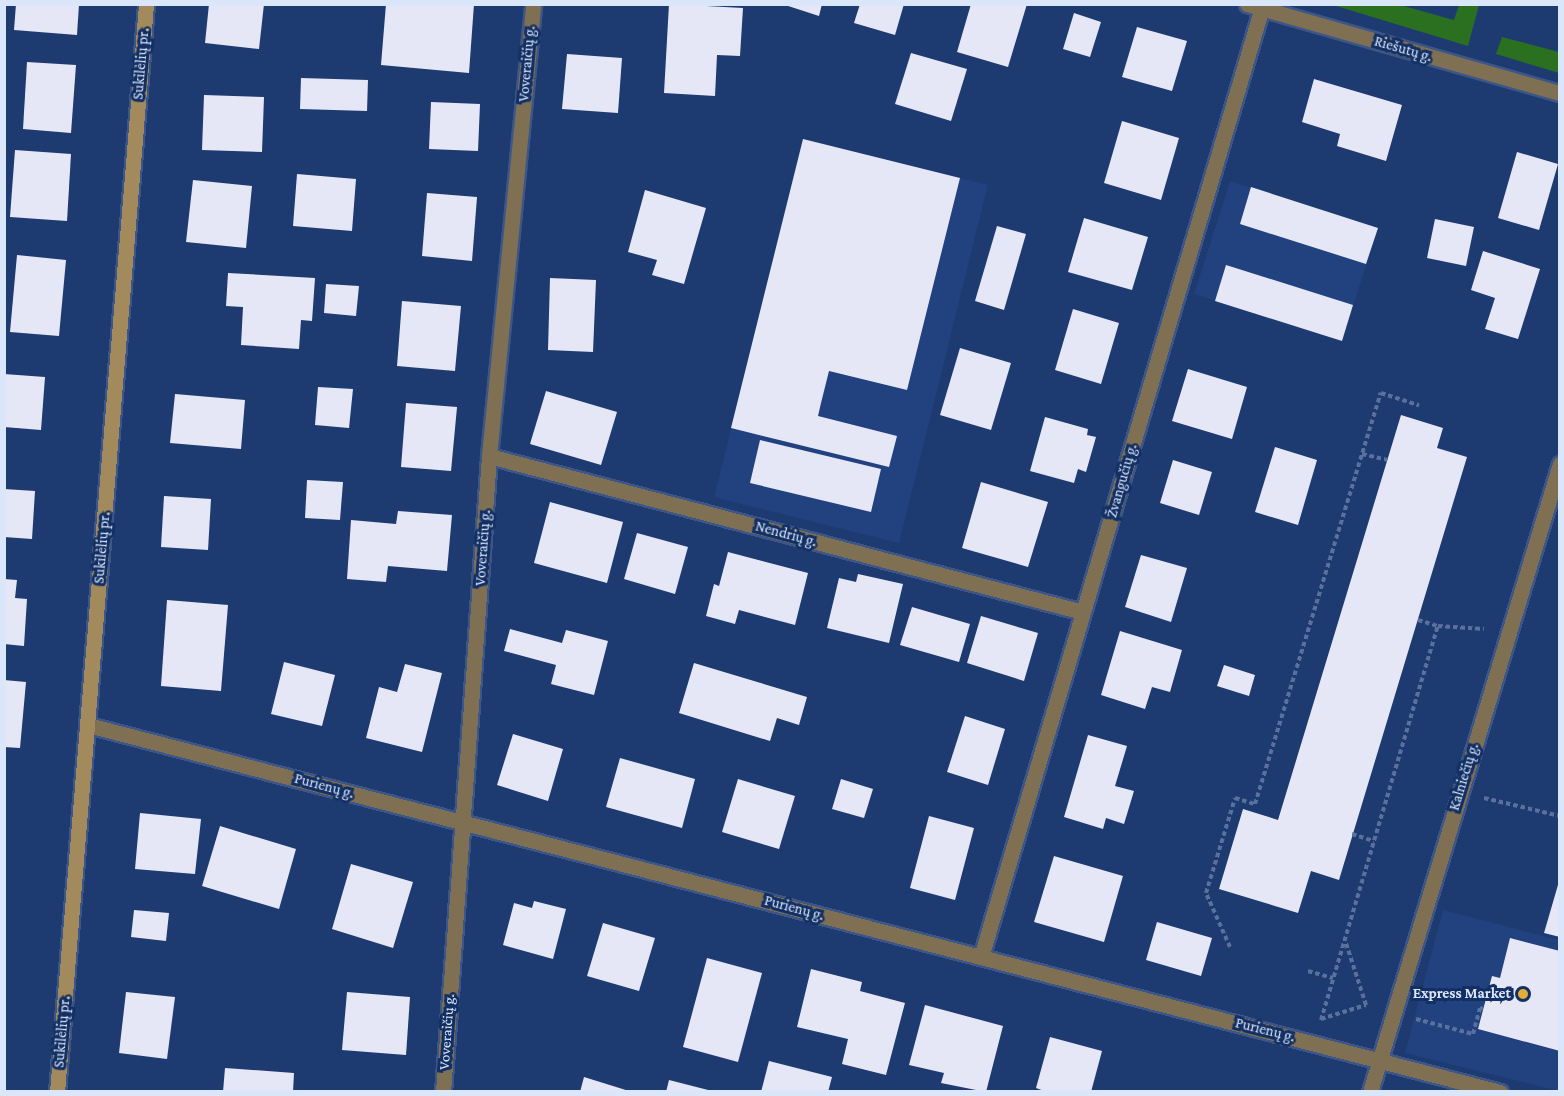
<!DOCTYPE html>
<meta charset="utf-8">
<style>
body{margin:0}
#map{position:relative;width:1564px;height:1096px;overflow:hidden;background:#1d3b71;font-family:"Crimson Pro",serif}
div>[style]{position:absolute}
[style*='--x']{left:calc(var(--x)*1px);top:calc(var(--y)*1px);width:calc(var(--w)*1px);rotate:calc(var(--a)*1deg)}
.built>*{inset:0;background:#21427f}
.green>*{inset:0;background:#2a7020}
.building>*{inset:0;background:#e6e7f6}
.path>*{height:4px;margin-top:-2px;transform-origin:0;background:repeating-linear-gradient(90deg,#59719c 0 4.5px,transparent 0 7.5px)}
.roads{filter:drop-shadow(2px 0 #3b5687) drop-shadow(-2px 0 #3b5687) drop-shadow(0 2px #3b5687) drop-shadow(0 -2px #3b5687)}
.street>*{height:15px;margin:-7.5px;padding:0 7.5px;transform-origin:7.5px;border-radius:7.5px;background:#7f6f53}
.secondary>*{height:15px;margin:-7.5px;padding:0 7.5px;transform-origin:7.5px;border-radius:7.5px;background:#a38a5d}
.dots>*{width:16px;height:16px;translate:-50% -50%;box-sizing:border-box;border:3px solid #133065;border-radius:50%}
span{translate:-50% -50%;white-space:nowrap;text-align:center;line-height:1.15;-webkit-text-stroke:6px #133065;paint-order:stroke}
.street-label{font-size:15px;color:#dae6fa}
.poi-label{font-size:15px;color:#dae6fa;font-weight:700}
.right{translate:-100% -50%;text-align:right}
.frame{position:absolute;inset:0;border:6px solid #dae6fa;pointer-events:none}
</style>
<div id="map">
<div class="built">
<div style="clip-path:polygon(803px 139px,988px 185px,899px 543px,714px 497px)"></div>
<div style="clip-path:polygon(1230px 181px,1378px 228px,1342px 341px,1194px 294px)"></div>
<div style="clip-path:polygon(1443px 910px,1559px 940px,1559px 1091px,1405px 1053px)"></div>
</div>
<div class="green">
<div style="clip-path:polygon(1333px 5px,1400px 5px,1454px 20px,1459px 5px,1479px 5px,1468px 46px)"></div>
<div style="clip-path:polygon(1502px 37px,1559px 52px,1559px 73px,1496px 54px)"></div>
</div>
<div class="building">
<div style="clip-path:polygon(16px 4px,79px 4px,77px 35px,14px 30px)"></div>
<div style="clip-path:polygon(209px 4px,264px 4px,259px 49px,205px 43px)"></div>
<div style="clip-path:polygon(386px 4px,474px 4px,469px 73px,381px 65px)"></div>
<div style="clip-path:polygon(669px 4px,743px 8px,740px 56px,717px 55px,715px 96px,664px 93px)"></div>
<div style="clip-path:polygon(782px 4px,822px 4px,819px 16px)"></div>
<div style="clip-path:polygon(860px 4px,904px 4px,895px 35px,854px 23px)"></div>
<div style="clip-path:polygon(971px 4px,1027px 4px,1008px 67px,957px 52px)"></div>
<div style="clip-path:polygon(1074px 13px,1101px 22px,1090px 57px,1063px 49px)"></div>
<div style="clip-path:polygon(1137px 27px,1187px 41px,1172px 91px,1122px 77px)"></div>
<div style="clip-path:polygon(911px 53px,967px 69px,951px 121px,895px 104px)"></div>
<div style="clip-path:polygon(567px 54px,622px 58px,618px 113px,562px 109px)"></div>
<div style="clip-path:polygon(27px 62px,76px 65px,71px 133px,23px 129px)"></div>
<div style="clip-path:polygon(301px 78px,368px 80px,367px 111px,300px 109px)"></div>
<div style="clip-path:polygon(1314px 79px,1402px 105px,1386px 161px,1337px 146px,1340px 134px,1302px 122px)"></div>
<div style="clip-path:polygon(204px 95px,264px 97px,262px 152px,202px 150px)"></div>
<div style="clip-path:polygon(431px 102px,480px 104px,478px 151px,429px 149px)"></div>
<div style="clip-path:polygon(1122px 121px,1179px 138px,1161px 200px,1104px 183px)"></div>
<div style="clip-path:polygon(803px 139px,960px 178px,907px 390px,829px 371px,821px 403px,818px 416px,897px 436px,889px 467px,731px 428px)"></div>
<div style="clip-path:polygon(15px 150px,71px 154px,67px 221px,10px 217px)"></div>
<div style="clip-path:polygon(1517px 152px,1558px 164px,1539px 230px,1498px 218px)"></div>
<div style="clip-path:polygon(297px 174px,356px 179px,352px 231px,293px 226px)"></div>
<div style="clip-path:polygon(193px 180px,252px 186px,246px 248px,186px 242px)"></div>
<div style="clip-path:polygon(1251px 187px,1378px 228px,1366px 264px,1240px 224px)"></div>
<div style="clip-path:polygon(645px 190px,706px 208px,684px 284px,652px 275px,657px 260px,628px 252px)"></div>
<div style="clip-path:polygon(427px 193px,477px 197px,472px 261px,422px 256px)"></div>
<div style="clip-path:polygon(1084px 218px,1148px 237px,1132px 290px,1068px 272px)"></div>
<div style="clip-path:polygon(1435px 219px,1474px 227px,1466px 266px,1427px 258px)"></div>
<div style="clip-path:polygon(997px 226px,1026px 234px,1004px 310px,975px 301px)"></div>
<div style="clip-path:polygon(1483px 251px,1540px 269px,1518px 339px,1485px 329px,1495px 298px,1471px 290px)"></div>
<div style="clip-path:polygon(17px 255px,66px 260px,59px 336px,10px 332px)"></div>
<div style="clip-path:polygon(1226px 265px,1353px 305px,1342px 341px,1215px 301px)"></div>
<div style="clip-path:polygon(228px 273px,315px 278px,312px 321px,301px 320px,299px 349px,241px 345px,243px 307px,226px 306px)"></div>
<div style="clip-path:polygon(550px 278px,596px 280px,593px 352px,548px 350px)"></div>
<div style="clip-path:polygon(326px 284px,359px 286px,356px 316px,324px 313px)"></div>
<div style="clip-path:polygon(402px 301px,461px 306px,455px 371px,397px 366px)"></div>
<div style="clip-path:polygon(1073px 309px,1119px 323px,1101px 384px,1055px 370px)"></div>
<div style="clip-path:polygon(960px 348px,1011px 363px,991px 430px,940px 415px)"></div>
<div style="clip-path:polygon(1188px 369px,1247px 387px,1232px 439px,1172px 421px)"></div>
<div style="clip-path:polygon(4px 374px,45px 377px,41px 430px,4px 427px)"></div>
<div style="clip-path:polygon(318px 387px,353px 389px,349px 428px,315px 425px)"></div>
<div style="clip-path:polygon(546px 391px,617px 412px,601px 465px,530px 444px)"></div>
<div style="clip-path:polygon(175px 394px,245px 400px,241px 449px,170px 443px)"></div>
<div style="clip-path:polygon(406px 403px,457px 407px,451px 471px,401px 467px)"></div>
<div style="clip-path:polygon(1401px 415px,1443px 428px,1437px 448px,1467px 457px,1339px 880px,1311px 871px,1298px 913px,1219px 889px,1243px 809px,1278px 820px)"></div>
<div style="clip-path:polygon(1045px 417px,1088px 429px,1087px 435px,1096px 437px,1086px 472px,1078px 469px,1074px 483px,1030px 471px)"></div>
<div style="clip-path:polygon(760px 440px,881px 469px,871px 512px,750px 483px)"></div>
<div style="clip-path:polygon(1275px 447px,1317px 460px,1298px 525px,1255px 512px)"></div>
<div style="clip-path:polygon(1173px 460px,1212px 472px,1199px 515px,1160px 503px)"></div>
<div style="clip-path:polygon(307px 480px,343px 482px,340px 520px,305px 518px)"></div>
<div style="clip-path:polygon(981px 482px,1048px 502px,1028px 567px,962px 548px)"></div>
<div style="clip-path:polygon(4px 489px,35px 491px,32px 539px,4px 537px)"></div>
<div style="clip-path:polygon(164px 496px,211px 499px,208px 550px,161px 547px)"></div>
<div style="clip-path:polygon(550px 502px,623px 522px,607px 583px,534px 563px)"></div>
<div style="clip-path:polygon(398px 511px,452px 515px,447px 571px,388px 566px,386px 582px,347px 579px,351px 520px,396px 524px)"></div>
<div style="clip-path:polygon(637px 533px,688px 547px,675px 594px,624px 579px)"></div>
<div style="clip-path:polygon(728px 552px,808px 573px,795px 625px,739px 610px,735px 624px,706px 616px,714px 584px,719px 586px)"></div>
<div style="clip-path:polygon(1141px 555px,1187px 568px,1171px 622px,1125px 607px)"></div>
<div style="clip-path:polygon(858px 574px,903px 584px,889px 643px,827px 628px,839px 578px,856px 582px)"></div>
<div style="clip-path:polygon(4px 579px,17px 580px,15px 598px,27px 599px,24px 646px,4px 644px)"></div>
<div style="clip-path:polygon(167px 600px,228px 605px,221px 691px,161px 686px)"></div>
<div style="clip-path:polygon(912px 607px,970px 624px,959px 662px,900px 645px)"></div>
<div style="clip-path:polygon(981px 616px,1038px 633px,1024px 681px,967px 663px)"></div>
<div style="clip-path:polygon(510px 629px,562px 643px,566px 630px,608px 641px,594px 695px,551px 684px,556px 665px,504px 651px)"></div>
<div style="clip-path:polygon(1120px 631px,1182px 650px,1170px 692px,1152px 687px,1145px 709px,1101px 695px)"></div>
<div style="clip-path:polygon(284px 662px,335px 675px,322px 726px,271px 714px)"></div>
<div style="clip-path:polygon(694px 663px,807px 697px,799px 725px,777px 718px,770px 741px,679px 713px)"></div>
<div style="clip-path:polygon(405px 664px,442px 673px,422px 752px,366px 738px,379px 687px,397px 692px)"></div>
<div style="clip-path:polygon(1224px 665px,1255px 675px,1249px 696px,1217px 686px)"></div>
<div style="clip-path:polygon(4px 680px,26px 682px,20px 748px,4px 747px)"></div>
<div style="clip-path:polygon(965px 716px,1005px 729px,988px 785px,947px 772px)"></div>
<div style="clip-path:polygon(513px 734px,563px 749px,548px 801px,497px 785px)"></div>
<div style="clip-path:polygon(1088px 735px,1127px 746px,1115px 786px,1134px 791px,1124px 824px,1106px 818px,1103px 829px,1064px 817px)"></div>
<div style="clip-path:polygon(620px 758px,695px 779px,682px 828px,606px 807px)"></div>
<div style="clip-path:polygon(738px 779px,795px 796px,779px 849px,722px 832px)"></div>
<div style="clip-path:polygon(841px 779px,873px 789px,864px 818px,832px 809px)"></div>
<div style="clip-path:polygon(140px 813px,201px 819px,195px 874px,135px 869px)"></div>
<div style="clip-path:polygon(929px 816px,974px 828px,955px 900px,910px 888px)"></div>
<div style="clip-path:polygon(220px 826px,296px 849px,279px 909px,202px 886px)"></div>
<div style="clip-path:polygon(1054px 856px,1123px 876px,1104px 942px,1034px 922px)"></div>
<div style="clip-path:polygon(351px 864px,413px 882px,393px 948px,332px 929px)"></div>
<div style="clip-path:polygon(1560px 878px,1560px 937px,1544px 933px)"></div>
<div style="clip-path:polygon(534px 901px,566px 909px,553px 959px,503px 945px,514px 903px,532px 908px)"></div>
<div style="clip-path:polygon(134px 910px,169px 913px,166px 941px,131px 937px)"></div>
<div style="clip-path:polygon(1157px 922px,1212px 938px,1201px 976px,1146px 960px)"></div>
<div style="clip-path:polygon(603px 923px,655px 938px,639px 991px,587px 976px)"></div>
<div style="clip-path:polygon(1510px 938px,1560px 951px,1560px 1051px,1478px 1029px,1492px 976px,1500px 978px)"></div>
<div style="clip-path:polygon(707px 958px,762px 973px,738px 1062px,683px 1047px)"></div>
<div style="clip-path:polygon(811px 969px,862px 982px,860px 991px,905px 1003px,886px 1075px,842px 1064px,848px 1039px,797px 1027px)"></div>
<div style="clip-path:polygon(126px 992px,175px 997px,167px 1059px,119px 1053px)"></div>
<div style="clip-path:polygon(347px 992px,410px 997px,406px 1055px,342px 1050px)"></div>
<div style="clip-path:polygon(925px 1005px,1003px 1026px,986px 1092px,941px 1083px,944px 1073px,909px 1065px)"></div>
<div style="clip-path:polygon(1050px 1037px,1102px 1051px,1091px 1092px,1047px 1092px,1036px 1088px)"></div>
<div style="clip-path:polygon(769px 1061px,832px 1077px,828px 1092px,761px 1092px)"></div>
<div style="clip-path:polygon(225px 1068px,294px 1073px,293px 1092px,223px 1092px)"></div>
<div style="clip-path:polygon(584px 1077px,629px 1091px,629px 1092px,580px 1092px)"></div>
<div style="clip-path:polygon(669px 1080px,712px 1091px,712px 1092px,666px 1092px)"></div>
</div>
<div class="path">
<div style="--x:1362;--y:454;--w:26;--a:13"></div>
<div style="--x:1418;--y:620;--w:21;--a:17"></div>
<div style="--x:1484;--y:798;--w:78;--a:13.3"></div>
<div style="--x:1352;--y:834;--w:23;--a:18"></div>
<div style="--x:1230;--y:947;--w:59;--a:-114"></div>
<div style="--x:1206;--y:893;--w:99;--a:-73"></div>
<div style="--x:1235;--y:798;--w:21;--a:17"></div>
<div style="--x:1255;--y:804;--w:430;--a:-73"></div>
<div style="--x:1381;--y:393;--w:40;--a:18"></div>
<div style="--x:1308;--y:971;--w:26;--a:16"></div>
<div style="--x:1321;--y:1019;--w:47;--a:-17.3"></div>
<div style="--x:1366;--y:1005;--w:68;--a:-107.9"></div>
<div style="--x:1416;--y:1019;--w:59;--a:14.7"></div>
<div style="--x:1473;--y:1034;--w:27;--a:-75"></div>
<div style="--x:1480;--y:1008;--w:3;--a:18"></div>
<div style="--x:1321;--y:1020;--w:411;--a:-73.5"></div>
<div style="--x:1438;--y:626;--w:46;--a:3.7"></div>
</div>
<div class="roads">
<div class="street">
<div style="--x:1247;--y:4;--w:325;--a:15.9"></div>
<div style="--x:489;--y:456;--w:614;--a:14.72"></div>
<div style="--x:88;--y:725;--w:1459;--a:14.57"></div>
<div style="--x:981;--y:957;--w:994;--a:-73.52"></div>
<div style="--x:443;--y:1092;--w:638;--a:-85.86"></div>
<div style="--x:489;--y:456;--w:454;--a:-84.4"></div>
<div style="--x:1370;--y:1092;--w:656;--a:-73.17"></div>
</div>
<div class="secondary">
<div style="--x:57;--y:1092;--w:1092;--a:-85.32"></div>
</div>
</div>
<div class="dots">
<div style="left:1523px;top:994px;background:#e6ad36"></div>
</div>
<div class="street-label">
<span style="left:1403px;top:49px;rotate:16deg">Riešutų g.</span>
<span style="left:141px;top:64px;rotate:-85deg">Sukilėlių pr.</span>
<span style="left:527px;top:64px;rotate:-85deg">Voveraičių g.</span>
<span style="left:1122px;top:481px;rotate:-74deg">Žvangučių g.</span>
<span style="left:786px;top:534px;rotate:15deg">Nendrių g.</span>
<span style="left:102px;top:548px;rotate:-85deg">Sukilėlių pr.</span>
<span style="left:483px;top:548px;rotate:-86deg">Voveraičių g.</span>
<span style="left:1464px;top:777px;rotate:-73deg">Kalniečių g.</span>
<span style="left:324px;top:786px;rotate:15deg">Purienų g.</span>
<span style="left:794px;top:908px;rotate:15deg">Purienų g.</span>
<span style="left:1265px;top:1030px;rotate:14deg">Purienų g.</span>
<span style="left:62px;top:1032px;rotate:-85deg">Sukilėlių pr.</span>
<span style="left:447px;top:1032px;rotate:-86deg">Voveraičių g.</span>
</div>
<div class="poi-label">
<span class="right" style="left:1511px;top:994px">Express Market</span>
</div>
<div class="frame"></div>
</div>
